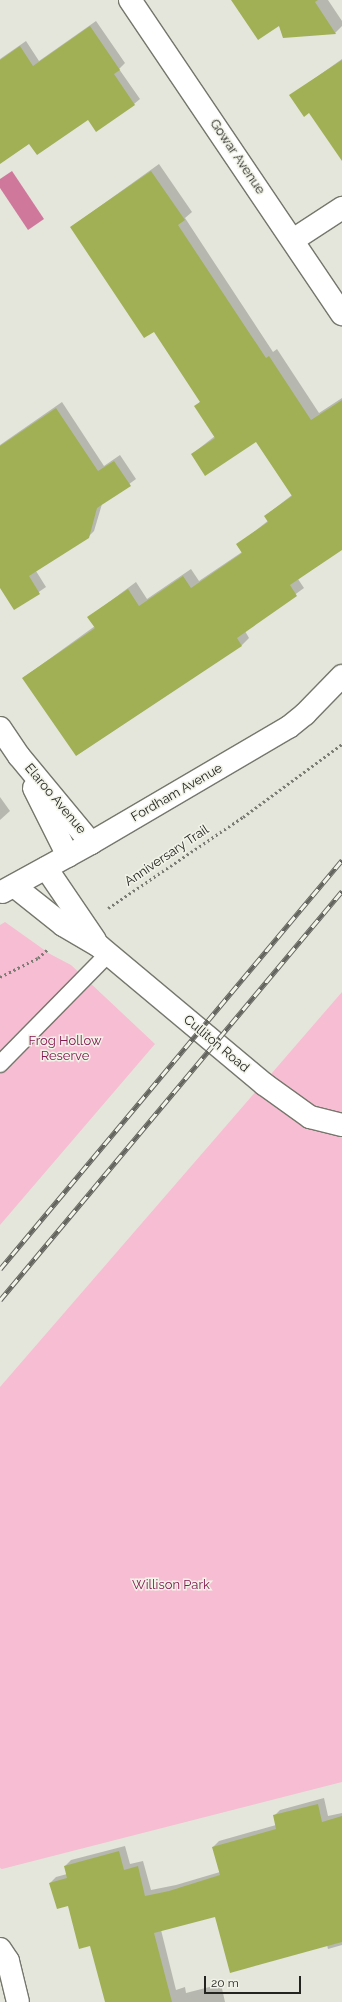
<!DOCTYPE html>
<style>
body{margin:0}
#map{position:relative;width:342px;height:2002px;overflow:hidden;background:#e4e6db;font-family:Raleway,sans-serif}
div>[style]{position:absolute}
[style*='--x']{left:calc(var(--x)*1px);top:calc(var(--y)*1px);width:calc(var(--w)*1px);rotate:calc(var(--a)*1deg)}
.green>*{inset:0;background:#f7bdd2}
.water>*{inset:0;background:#d0789c}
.shadow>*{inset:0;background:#0003}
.building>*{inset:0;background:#a2b055}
.path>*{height:2.5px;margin-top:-1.25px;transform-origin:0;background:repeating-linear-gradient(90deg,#7b7c74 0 2px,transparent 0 5px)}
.roads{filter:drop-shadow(1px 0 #75776d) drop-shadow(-1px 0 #75776d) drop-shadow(0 1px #75776d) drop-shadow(0 -1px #75776d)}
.service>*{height:16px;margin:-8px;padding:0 8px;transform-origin:8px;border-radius:8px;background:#fff}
.minor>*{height:22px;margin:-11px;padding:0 11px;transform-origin:11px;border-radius:11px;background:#fff}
.tertiary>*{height:22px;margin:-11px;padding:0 11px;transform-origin:11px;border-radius:11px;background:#fff}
.rail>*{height:4.5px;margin-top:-2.25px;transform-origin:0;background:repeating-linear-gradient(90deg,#f1f3e8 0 9px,#63645d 0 18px);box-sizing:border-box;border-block:1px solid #63645d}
span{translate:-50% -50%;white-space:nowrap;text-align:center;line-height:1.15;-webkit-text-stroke:3px #f1f3e8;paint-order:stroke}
.street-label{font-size:13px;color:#23231f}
.park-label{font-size:13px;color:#841a50}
.scale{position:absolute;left:204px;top:1976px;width:97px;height:18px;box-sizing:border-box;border:2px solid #23231f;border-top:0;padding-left:5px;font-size:12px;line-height:14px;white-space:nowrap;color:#23231f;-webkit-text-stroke:3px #f1f3e8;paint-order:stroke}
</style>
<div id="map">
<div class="green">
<div style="clip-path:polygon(5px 922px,50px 954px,71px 965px,155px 1044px,0 1225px,0 925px)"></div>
<div style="clip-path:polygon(342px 992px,342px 1782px,2px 1869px,0 1868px,0 1387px)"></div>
</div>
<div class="water">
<div style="clip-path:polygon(12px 171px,44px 219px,28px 230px,0 188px,0 179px)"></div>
</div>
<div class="shadow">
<div style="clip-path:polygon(236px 0,328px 0,342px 21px,342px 26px,335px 33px,284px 37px,279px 25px)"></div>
<div style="clip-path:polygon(96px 21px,125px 63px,119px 69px,140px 99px,134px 104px,88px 119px,30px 143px,0 163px,0 59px,26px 41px,39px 61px)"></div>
<div style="clip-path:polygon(342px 59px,342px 130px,310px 111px,290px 96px)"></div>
<div style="clip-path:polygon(159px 164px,192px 212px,185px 218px,273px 352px,277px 349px,319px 413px,342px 398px,342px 548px,298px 579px,304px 588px,245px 631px,249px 638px,242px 645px,77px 755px,23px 678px,95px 626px,89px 617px,136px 582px,147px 599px,191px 569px,199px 581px,242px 552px,237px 545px,269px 520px,265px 516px,292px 495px,256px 441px,192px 454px,215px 436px,196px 406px,201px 401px,154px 330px,71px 227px)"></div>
<div style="clip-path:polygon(62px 402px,104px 466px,120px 455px,136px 479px,102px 504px,94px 531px,88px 537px,36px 571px,46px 587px,14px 609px,0 586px,0 445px)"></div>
<div style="clip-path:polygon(0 797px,10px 811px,0 820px)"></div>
<div style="clip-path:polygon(324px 1798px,328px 1816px,342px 1813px,342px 1945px,328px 1949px,327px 1945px,215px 1916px,161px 1930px,176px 1990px,185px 1987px,186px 1993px,221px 1984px,225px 2002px,106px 2002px,91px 1945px,69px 1905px,50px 1883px,56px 1877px,67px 1874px,65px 1866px,71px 1860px,125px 1846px,130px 1864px,143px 1861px,151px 1890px,176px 1885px,220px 1872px,213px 1847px,219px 1841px,276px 1825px,274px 1816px,280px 1810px)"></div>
</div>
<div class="building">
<div style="clip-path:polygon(231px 0,318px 0,315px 2px,336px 34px,283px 38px,279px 26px,258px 40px)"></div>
<div style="clip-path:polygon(90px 26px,120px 70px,114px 74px,135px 105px,96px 132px,88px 120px,37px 155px,29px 144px,0 164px,0 60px,20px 46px,33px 66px)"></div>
<div style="clip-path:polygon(342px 60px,342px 161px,309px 113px,304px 117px,289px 95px)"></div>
<div style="clip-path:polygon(151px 171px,185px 220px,178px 225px,266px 358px,269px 356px,311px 420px,342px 400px,342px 550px,290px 585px,297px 596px,237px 638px,242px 646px,76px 756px,22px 678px,95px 628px,87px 617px,128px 589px,139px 606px,183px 576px,191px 588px,242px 553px,236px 544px,268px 522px,264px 516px,292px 496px,256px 442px,205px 476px,191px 454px,215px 438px,194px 406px,200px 402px,154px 332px,144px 338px,70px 227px)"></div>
<div style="clip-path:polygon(56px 408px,98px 471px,114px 461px,131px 486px,97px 508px,89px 538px,29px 576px,40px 594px,14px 610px,0 588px,0 446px)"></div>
<div style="clip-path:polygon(318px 1804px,322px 1822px,342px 1816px,342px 1942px,230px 1973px,215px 1917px,154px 1933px,172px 2002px,105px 2002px,90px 1946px,79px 1949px,68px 1906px,57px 1909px,49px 1883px,67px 1878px,64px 1866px,119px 1851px,124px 1870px,138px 1866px,145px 1896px,169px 1891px,220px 1875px,212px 1847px,276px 1829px,273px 1815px)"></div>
</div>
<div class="path">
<div style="--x:108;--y:908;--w:163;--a:-34"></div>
<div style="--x:243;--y:817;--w:123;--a:-36.4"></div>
<div style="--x:0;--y:977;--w:42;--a:-26.6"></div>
<div style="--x:38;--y:958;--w:13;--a:-42"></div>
</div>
<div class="roads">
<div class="service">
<div style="--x:0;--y:1064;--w:154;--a:-45.5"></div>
</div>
<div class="minor">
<div style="--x:130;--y:0;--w:379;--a:56"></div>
<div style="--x:293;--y:240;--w:59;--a:-33.1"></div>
<div style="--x:0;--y:728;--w:34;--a:56"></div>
<div style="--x:19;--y:756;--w:113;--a:50.4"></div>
<div style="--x:34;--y:788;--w:76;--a:63.4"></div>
<div style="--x:0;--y:1949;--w:14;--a:56"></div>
<div style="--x:8;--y:1961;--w:42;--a:76.3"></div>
</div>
<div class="tertiary">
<div style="--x:46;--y:868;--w:87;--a:55.8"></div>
<div style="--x:14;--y:886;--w:63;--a:38.5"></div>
<div style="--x:63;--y:925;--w:42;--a:30.3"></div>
<div style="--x:99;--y:946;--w:215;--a:39.9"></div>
<div style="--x:264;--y:1084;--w:57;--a:35.7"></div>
<div style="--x:310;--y:1117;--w:33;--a:14"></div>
<div style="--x:2;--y:892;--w:102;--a:-28.8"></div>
<div style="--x:91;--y:843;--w:229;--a:-30.4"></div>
<div style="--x:289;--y:727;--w:21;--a:-39"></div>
<div style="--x:305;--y:714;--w:53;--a:-45.8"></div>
</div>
</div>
<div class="rail">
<div style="--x:0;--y:1269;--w:533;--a:-50.1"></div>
<div style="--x:0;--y:1300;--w:533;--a:-50.1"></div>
</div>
<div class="street-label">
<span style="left:237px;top:157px;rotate:56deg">Gowar Avenue</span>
<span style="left:177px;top:793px;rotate:-30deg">Fordham Avenue</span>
<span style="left:55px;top:799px;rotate:50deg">Elaroo Avenue</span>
<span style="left:167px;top:856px;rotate:-34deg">Anniversary Trail</span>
<span style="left:216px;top:1044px;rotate:40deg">Culliton Road</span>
</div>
<div class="park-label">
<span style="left:65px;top:1049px">Frog Hollow<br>Reserve</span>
<span style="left:171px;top:1585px">Willison Park</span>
</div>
<div class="scale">20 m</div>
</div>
